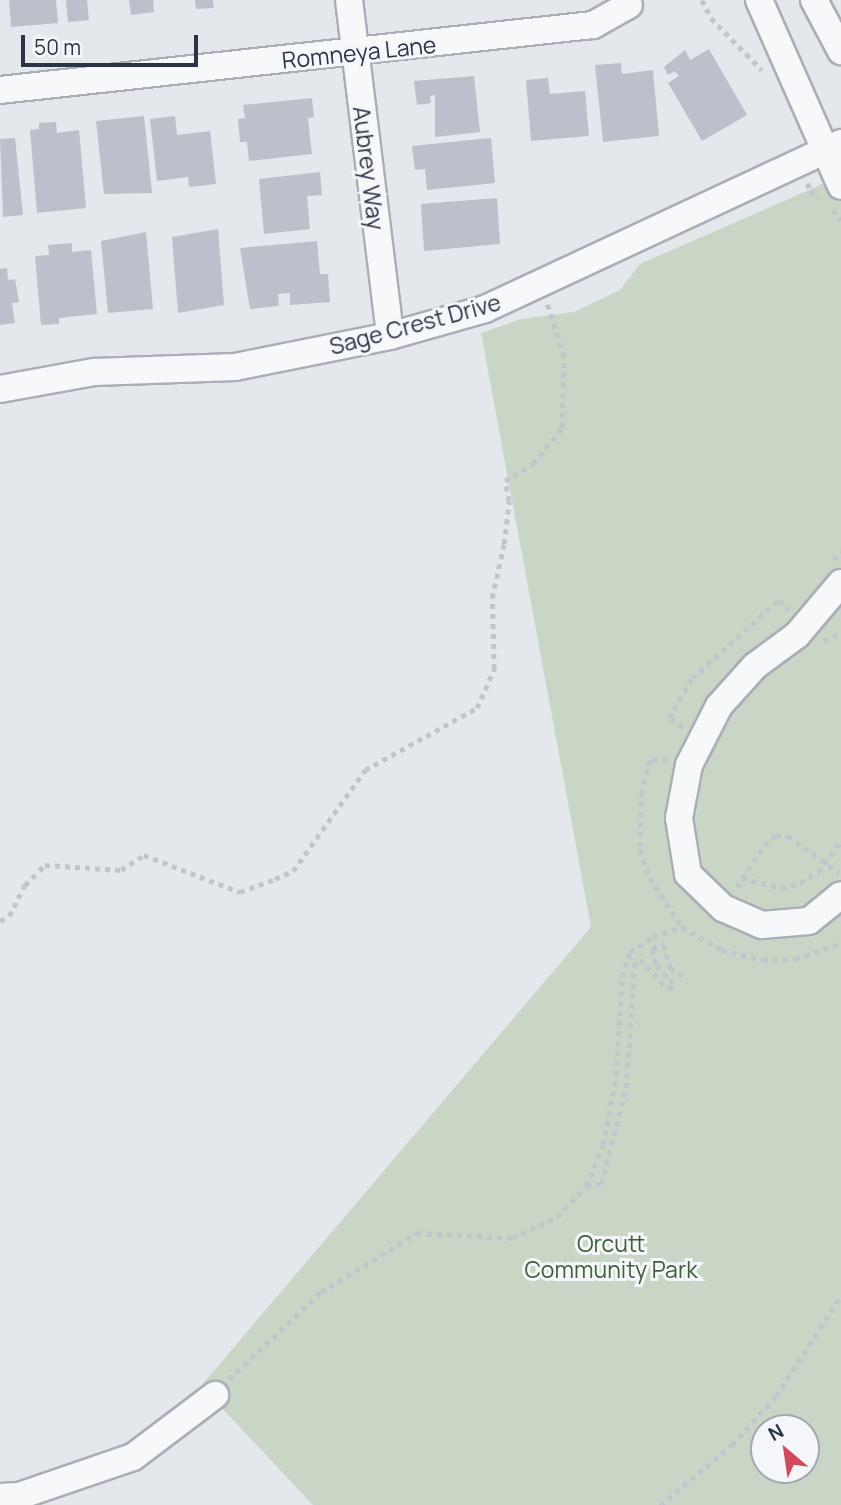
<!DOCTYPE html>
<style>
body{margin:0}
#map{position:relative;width:841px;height:1505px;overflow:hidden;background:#e4e7ec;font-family:Manrope,sans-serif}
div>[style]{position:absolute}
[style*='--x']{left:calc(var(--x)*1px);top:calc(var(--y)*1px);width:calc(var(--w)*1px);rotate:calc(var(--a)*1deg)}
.green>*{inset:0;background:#c9d6c5}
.building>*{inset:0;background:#bbc0ca}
.path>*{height:4.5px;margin-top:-2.25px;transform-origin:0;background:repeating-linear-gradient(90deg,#c2c5cb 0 5px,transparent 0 10px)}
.roads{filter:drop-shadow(2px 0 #a9aeb7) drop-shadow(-2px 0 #a9aeb7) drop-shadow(0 2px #a9aeb7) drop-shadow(0 -2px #a9aeb7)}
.minor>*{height:26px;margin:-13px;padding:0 13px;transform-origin:13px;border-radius:13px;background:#f7f8fa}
span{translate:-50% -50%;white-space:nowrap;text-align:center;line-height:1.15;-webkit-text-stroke:6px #f4f6f9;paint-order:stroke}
.street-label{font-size:23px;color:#2b3445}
.park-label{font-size:23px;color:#3f6138}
.north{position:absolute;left:750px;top:1414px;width:70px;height:70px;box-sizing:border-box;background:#f4f6f9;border:2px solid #a4a8b1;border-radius:50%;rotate:331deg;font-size:19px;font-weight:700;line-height:28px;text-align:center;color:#2b3445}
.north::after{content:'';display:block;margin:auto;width:24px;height:32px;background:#d1495b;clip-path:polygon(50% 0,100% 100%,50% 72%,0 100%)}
.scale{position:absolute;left:21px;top:35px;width:177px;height:32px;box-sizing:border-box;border:4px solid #2b3445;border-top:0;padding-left:9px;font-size:21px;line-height:24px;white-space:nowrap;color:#2b3445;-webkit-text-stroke:5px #f4f6f9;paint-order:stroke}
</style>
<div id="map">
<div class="green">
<div style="clip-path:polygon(evenodd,841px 176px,841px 1505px,313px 1505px,201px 1386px,591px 927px,481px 333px,522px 319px,574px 312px,620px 290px,640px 264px,841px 176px,764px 1428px,806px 1428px,806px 1470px,764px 1470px,764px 1428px)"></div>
</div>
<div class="building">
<div style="clip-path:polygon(9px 0,56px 0,58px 23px,11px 27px)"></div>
<div style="clip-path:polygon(66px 0,87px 0,89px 20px,68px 22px)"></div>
<div style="clip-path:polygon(129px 0,153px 0,154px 12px,131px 15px)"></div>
<div style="clip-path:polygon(195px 0,213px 0,214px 8px,196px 9px)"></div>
<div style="clip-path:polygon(709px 49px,747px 115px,702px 141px,668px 83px,679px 76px,675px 71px,668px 75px,664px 67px,685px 50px,690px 60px)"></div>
<div style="clip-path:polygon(621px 63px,622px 74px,653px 70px,659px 136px,603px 142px,595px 65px)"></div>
<div style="clip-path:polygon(474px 76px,480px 132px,435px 137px,435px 95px,430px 96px,431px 103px,417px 105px,414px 81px)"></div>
<div style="clip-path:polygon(548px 78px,550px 94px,585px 91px,589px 136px,531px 141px,526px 80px)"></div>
<div style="clip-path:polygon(312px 98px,314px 117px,308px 118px,312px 154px,249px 161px,247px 142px,240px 142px,238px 119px,245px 118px,243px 105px)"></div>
<div style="clip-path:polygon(144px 116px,152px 193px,104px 194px,96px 121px)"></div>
<div style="clip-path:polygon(175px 116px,177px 135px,210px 131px,216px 184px,189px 187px,188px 177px,157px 181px,150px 119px)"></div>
<div style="clip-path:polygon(56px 122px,57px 133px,79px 130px,86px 208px,37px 213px,30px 130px,39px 129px,39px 123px)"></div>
<div style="clip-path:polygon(15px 138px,23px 215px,3px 217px,0 139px)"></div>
<div style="clip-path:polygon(491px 138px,495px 183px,427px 190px,425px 169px,415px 170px,412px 146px)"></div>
<div style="clip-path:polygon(320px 172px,322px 195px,307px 196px,310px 229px,264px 234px,259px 179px)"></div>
<div style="clip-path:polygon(497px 198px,500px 244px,424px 251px,421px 204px)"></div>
<div style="clip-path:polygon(218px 229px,224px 305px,178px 313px,172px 237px)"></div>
<div style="clip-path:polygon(146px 232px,153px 309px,108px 313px,101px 241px)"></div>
<div style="clip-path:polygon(317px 241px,320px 274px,328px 274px,330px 302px,290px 305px,290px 293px,278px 294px,279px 306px,250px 309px,240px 248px)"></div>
<div style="clip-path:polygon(72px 243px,72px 252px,91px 250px,97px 314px,59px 318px,59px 324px,41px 325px,35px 256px,49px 255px,48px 245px)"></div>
<div style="clip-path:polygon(7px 268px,8px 280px,15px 279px,19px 302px,12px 303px,15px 323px,0 325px,0 269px)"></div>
</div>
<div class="path">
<div style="--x:702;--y:0;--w:20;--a:63"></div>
<div style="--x:711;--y:18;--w:73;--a:45.6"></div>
<div style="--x:808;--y:183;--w:8;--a:76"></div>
<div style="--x:810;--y:191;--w:11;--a:34"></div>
<div style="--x:833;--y:210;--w:13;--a:51"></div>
<div style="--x:834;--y:560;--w:11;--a:-52"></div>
<div style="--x:824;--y:641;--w:19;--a:-25"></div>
<div style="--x:683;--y:727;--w:17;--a:-147"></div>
<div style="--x:669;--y:718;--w:46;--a:-60.1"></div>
<div style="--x:692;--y:678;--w:117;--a:-41.9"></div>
<div style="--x:779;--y:600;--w:14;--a:45"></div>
<div style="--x:667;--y:760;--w:17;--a:180"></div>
<div style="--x:650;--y:760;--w:33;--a:104"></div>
<div style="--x:642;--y:792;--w:58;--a:92"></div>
<div style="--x:640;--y:850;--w:30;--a:70"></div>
<div style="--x:650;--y:878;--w:59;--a:56.9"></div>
<div style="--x:682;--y:927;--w:46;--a:29.9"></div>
<div style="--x:722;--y:950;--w:42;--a:13.7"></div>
<div style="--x:763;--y:960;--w:32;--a:-2"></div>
<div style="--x:795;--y:959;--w:49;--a:-19.2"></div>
<div style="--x:742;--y:878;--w:40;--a:14.4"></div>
<div style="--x:781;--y:888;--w:20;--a:-15"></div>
<div style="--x:800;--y:883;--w:21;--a:-31"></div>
<div style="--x:818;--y:872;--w:38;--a:-53"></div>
<div style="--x:737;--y:887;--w:50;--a:-57.3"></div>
<div style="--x:764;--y:845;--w:16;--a:-40"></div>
<div style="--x:776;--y:835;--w:12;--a:5"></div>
<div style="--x:788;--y:836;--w:63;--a:36"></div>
<div style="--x:0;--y:921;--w:10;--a:-29"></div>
<div style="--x:9;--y:916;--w:35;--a:-63"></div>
<div style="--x:25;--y:885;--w:28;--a:-45"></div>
<div style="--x:45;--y:865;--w:76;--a:3.8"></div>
<div style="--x:121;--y:870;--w:27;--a:-33"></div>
<div style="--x:144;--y:855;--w:103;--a:21.1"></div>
<div style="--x:240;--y:892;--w:37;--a:-20"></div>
<div style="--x:275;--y:879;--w:20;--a:-24"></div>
<div style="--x:293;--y:871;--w:124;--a:-54.5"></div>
<div style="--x:365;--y:770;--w:128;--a:-29"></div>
<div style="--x:477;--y:708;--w:43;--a:-66.4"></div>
<div style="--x:494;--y:669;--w:71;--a:-91.6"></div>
<div style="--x:492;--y:598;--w:55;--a:-77.5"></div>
<div style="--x:504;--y:544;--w:43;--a:-83.4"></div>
<div style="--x:509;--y:501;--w:20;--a:-101"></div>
<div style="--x:505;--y:481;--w:33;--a:-31"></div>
<div style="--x:533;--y:464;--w:46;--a:-51.1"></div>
<div style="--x:562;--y:428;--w:71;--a:-88.4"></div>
<div style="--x:564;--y:357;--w:56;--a:-107.8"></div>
<div style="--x:586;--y:1186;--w:15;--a:-8"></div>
<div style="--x:601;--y:1184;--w:99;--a:-75.4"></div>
<div style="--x:626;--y:1088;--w:122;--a:-86.2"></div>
<div style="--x:634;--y:966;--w:9;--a:-49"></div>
<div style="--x:640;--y:959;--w:42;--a:46.9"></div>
<div style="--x:669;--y:990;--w:7;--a:-56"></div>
<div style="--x:673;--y:984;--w:27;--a:-132"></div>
<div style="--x:655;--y:964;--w:16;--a:-101"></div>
<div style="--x:652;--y:948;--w:12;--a:-14"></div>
<div style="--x:664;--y:945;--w:24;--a:75"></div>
<div style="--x:670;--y:968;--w:20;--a:30"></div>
<div style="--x:229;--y:1379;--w:127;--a:-43.4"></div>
<div style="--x:321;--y:1292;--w:113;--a:-31.6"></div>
<div style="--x:417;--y:1233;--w:95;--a:3"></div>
<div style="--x:512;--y:1238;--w:50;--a:-25"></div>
<div style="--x:557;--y:1217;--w:42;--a:-46.9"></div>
<div style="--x:586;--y:1186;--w:44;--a:-67.5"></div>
<div style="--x:603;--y:1145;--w:70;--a:-79.3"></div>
<div style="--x:616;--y:1076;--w:99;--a:-86.5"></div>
<div style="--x:622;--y:977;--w:26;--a:-72"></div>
<div style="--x:630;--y:952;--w:27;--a:-33"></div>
<div style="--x:653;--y:937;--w:31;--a:-19"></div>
<div style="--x:660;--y:1505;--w:94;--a:-39.8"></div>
<div style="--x:732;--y:1445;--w:66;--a:-48.1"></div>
<div style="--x:776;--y:1396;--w:119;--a:-57"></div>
</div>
<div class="roads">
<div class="minor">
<div style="--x:349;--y:0;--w:338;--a:83"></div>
<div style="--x:759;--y:0;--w:203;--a:66.2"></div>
<div style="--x:814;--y:0;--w:58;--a:62.1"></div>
<div style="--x:0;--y:90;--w:597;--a:-6.26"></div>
<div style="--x:593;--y:25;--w:41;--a:-29.1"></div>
<div style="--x:0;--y:389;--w:96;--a:-10.3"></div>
<div style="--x:94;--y:372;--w:141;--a:-2"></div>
<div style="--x:235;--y:367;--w:158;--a:-11.3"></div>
<div style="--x:390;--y:336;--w:99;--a:-15.9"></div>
<div style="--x:485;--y:309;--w:393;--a:-25"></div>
<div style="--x:841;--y:583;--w:68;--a:130.2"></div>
<div style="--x:797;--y:635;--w:52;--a:143.6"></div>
<div style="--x:755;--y:666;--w:54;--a:132"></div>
<div style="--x:719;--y:706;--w:66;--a:117"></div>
<div style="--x:689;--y:765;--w:54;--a:100.7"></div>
<div style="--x:679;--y:818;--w:57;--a:80.9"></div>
<div style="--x:688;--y:874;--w:49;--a:44.2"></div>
<div style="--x:723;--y:908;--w:43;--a:23.6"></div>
<div style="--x:762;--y:925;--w:47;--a:-4.9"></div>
<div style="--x:809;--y:921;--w:41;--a:-39.1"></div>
<div style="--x:0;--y:1497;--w:19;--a:-3"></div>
<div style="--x:19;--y:1496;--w:120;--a:-18.9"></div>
<div style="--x:133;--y:1457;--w:103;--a:-37.1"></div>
</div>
</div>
<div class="street-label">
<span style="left:359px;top:52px;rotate:-6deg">Romneya Lane</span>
<span style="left:369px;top:168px;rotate:83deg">Aubrey Way</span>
<span style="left:415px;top:324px;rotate:-15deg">Sage Crest Drive</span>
</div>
<div class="park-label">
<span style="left:611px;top:1256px">Orcutt<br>Community Park</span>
</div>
<div class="north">N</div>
<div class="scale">50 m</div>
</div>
